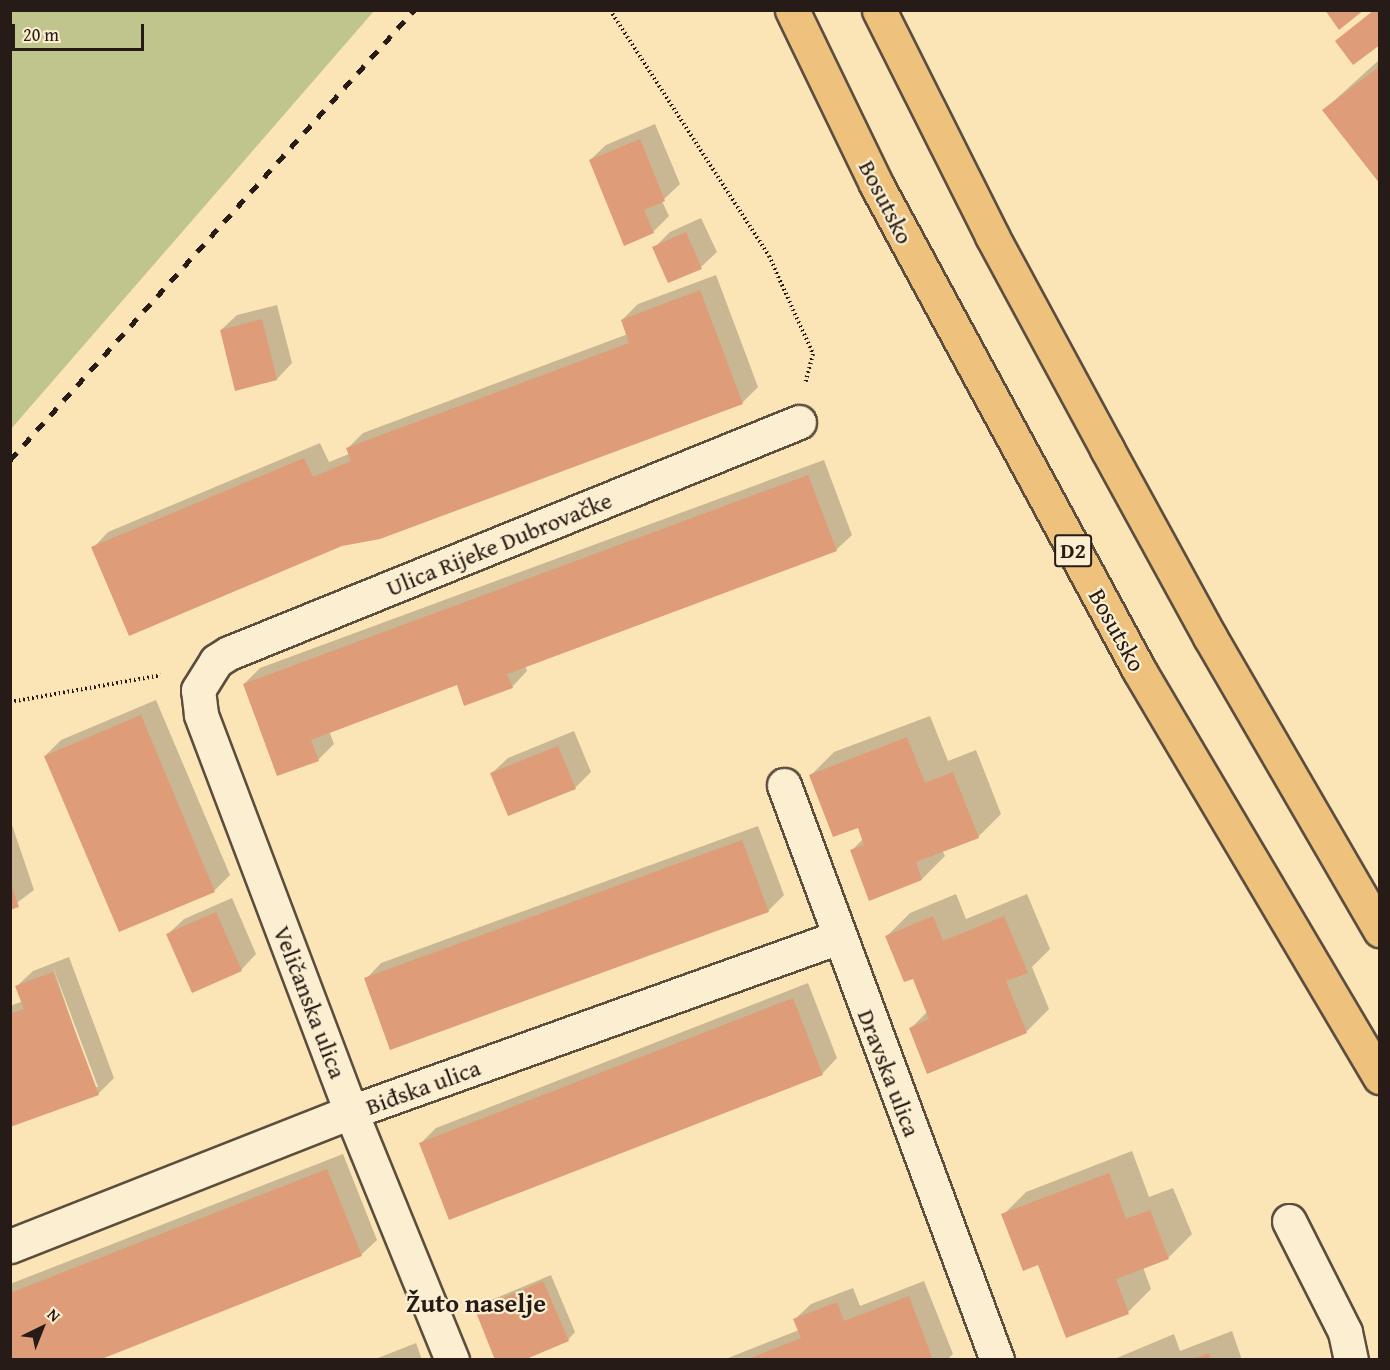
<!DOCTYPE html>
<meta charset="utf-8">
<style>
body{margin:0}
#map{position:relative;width:1390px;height:1370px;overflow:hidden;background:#fbe5b7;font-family:"Gentium Book Plus",serif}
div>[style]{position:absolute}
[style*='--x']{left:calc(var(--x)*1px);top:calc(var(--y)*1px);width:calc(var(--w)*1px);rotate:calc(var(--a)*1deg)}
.green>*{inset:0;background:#c0c48d}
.shadow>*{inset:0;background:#0003}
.building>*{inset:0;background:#df9c79}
.path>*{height:4px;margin-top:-2px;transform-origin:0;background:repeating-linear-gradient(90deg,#261b16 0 1.5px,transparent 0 4.5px)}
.roads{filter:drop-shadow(2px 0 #5b4e3e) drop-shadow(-2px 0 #5b4e3e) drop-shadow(0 2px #5b4e3e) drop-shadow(0 -2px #5b4e3e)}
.minor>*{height:33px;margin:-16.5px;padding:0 16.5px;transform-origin:16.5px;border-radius:16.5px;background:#fceed0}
.highway>*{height:33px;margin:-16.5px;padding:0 16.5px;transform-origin:16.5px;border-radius:16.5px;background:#eec27c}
.rail>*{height:4.5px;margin-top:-2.25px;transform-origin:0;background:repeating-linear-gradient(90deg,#261b16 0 10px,transparent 0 20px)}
span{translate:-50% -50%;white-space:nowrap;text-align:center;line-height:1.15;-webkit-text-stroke:4.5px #fceed0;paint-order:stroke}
.shield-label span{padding:2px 4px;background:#fceed0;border:2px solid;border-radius:4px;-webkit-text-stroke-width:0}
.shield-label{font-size:22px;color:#261b16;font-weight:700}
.street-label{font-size:24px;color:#261b16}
.neighbourhood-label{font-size:26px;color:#261b16;font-weight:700}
.frame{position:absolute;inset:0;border:12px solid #261b16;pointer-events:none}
.north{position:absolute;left:12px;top:1298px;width:60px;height:60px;-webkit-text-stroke:4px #fceed0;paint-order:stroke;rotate:43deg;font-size:16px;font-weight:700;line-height:24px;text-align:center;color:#261b16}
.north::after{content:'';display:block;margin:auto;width:21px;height:27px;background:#261b16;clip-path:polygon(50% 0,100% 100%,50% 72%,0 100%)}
.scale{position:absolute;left:12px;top:24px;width:132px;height:27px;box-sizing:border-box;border:3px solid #261b16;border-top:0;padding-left:8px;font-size:18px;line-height:21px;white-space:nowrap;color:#261b16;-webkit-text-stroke:4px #fceed0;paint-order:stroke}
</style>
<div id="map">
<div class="green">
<div style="clip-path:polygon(11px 10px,374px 11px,11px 429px,10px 11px)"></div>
</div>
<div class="shadow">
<div style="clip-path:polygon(1380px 59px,1380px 181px,1324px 110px)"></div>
<div style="clip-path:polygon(655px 124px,680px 184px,662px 201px,669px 216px,653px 232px,590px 160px,606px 145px)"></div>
<div style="clip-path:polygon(701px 218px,717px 252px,701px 267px,654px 248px,670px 232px)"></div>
<div style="clip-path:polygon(716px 275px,758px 387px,742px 403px,93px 548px,108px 532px,320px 443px,329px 462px,349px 454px,347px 449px,363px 433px,628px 334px,622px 320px,638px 304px)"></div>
<div style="clip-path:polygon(277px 305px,292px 363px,277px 379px,236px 389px,221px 330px,237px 315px)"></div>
<div style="clip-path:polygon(824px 460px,852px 535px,836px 550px,525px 665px,527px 671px,512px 687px,458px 683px,329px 731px,334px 744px,318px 760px,244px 684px,260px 668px)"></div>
<div style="clip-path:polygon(156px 700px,230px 875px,214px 891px,119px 930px,45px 756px,61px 740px)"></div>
<div style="clip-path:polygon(930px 716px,948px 761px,976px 750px,1001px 814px,978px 837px,942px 850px,945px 856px,922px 879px,852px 850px,863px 839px,859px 826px,811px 775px,834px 752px)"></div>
<div style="clip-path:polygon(574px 731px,591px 772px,575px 788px,492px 773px,508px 758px)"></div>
<div style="clip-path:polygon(10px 819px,34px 890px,10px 908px)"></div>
<div style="clip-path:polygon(758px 826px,784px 895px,768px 911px,366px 979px,381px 963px)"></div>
<div style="clip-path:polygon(956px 894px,966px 919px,1027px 894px,1050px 949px,1032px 967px,1049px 1009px,1026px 1032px,911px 1028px,927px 1012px,913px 977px,887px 936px,910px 913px)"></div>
<div style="clip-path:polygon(232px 898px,256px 954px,241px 970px,168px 934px,184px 919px)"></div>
<div style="clip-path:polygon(evenodd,69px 957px,114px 1078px,98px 1094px,10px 1126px,10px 1006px,23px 1001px,17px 986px,33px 971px,69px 957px,52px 964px,98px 1087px,94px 1087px,52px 964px)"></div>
<div style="clip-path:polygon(808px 983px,837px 1058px,822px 1074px,420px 1144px,436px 1128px)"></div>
<div style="clip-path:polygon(1132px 1151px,1149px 1197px,1173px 1188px,1192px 1234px,1169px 1257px,1143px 1267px,1151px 1289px,1128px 1312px,1039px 1263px,1003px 1215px,1026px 1192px)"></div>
<div style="clip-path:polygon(343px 1154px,377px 1240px,361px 1255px,10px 1360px,10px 1284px)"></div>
<div style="clip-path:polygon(551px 1275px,575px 1332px,568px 1340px,476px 1311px,484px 1303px)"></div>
<div style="clip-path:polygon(924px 1281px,953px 1354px,947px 1360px,723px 1360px,799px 1330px,795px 1319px,811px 1304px,853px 1288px,860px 1306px)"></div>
<div style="clip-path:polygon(1232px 1331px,1242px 1360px,1112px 1360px,1174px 1334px,1180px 1351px)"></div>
<div style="clip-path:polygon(416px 1343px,422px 1360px,373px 1360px)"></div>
</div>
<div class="building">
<div style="clip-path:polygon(1325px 10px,1364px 10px,1339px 30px)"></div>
<div style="clip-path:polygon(1374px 10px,1380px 10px,1380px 45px,1353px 65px,1335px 41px)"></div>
<div style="clip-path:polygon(1380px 66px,1380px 184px,1322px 110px)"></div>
<div style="clip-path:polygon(640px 139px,665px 201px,644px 210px,654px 233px,624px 246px,589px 160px)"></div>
<div style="clip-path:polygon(686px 232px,702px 269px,668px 283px,652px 247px)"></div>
<div style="clip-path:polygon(700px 290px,743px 404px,380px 539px,342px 546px,129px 636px,91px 547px,304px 458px,313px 477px,351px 461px,346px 448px,629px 343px,621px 320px)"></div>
<div style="clip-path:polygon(262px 319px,277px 380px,235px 391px,220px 330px)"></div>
<div style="clip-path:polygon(808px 475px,837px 551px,507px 674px,513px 688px,464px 706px,457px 685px,311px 740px,319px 761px,277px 776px,243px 684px)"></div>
<div style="clip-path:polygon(141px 715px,215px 892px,119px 932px,44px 756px)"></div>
<div style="clip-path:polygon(907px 737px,925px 783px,953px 772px,979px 838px,916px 862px,922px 880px,869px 901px,850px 850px,864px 845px,858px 828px,833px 837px,809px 775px)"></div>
<div style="clip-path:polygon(558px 746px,576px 789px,508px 816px,490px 773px)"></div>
<div style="clip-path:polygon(742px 840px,769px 912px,390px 1050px,364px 978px)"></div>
<div style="clip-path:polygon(10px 882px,19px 907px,10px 910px)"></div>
<div style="clip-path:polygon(216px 912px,242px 971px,192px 993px,166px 934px)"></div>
<div style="clip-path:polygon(933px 916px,943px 941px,1004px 916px,1028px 973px,1006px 981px,1027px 1033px,927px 1074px,909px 1028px,929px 1019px,913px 979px,904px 982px,885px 936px)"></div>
<div style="clip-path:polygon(53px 972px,99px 1095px,10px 1127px,10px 1014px,24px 1009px,15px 986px)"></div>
<div style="clip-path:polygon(793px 998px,823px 1075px,449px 1220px,419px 1143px)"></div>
<div style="clip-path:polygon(327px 1169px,362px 1256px,99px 1360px,10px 1360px,10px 1293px)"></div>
<div style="clip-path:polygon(1109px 1173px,1126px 1219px,1150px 1210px,1169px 1259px,1116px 1279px,1129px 1314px,1066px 1338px,1038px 1265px,1023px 1271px,1001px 1214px)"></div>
<div style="clip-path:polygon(543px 1281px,569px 1341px,524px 1360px,495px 1360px,475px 1310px)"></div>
<div style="clip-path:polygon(909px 1296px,933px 1360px,746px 1360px,801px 1338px,793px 1319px,837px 1302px,844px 1321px)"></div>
<div style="clip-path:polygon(1209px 1353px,1211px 1360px,1192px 1360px,1192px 1359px)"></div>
</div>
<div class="path">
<div style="--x:610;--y:10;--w:293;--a:57.1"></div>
<div style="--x:769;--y:256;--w:107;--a:65.8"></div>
<div style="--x:813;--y:354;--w:30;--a:105"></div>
<div style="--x:10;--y:702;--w:153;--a:-10.1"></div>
</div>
<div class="roads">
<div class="minor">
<div style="--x:784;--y:785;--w:613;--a:69.67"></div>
<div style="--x:1289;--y:1221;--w:124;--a:63.2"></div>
<div style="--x:1345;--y:1332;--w:29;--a:78"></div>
<div style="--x:10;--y:1246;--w:366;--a:-21.5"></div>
<div style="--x:351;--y:1112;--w:518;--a:-19.73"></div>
<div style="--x:452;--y:1360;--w:268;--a:-112.2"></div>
<div style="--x:351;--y:1112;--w:425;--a:-110.7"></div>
<div style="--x:201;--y:714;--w:24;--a:-97"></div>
<div style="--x:198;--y:690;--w:34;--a:-58"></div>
<div style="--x:216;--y:661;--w:15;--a:-32"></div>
<div style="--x:229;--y:653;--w:615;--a:-22.06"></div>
</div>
<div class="highway">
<div style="--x:792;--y:10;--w:193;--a:64.2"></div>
<div style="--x:876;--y:184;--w:553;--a:61.58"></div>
<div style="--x:1139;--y:670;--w:473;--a:59.4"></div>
<div style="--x:879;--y:10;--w:253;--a:63.4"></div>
<div style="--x:992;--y:236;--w:242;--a:61.6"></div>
<div style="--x:1107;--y:449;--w:214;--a:61.3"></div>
<div style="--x:1210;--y:637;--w:339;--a:59.9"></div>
</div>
</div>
<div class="rail">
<div style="--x:10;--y:460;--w:605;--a:-48.08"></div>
</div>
<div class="shield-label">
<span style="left:1073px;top:551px">D2</span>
</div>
<div class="street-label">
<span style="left:886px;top:202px;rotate:63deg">Bosutsko</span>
<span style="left:499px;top:544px;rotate:-22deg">Ulica Rijeke Dubrovačke</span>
<span style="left:1117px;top:630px;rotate:61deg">Bosutsko</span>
<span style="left:310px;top:1002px;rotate:69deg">Veličanska ulica</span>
<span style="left:889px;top:1073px;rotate:69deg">Dravska ulica</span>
<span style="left:423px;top:1087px;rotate:-20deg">Biđska ulica</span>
</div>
<div class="neighbourhood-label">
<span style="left:476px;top:1303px">Žuto naselje</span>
</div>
<div class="frame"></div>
<div class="north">N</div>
<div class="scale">20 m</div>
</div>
